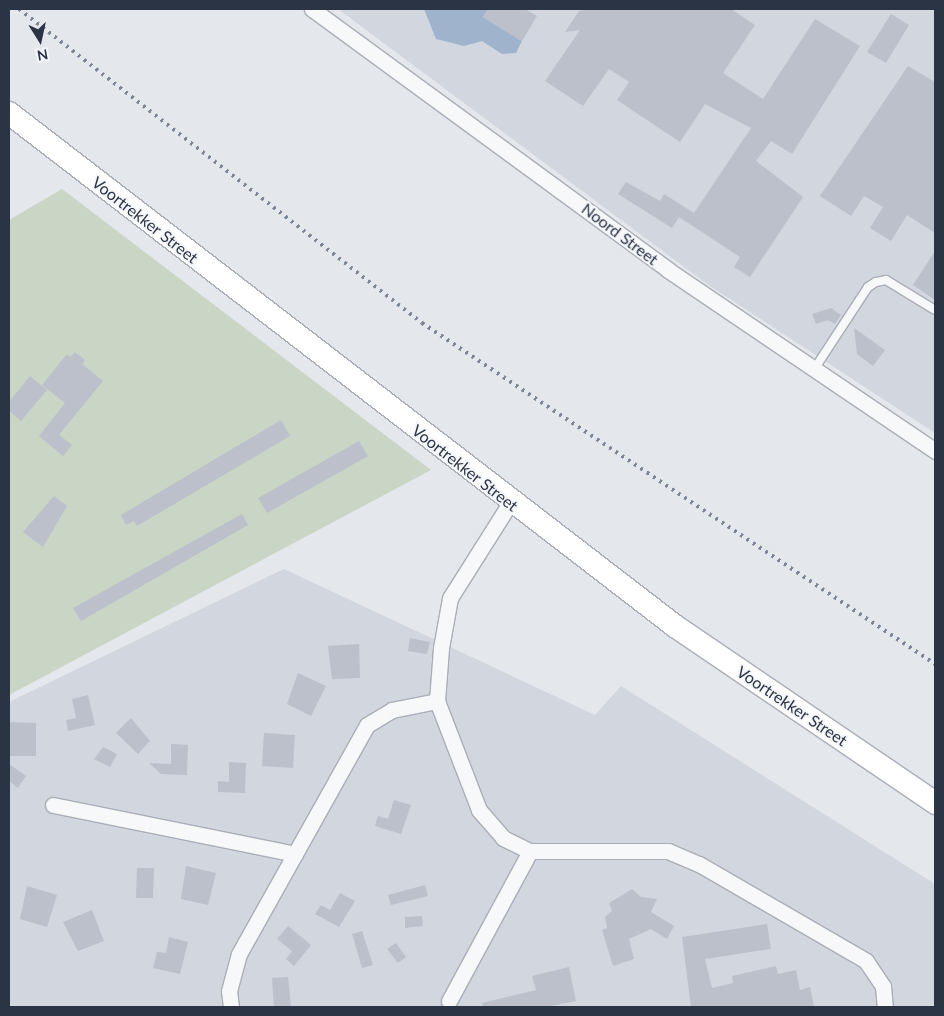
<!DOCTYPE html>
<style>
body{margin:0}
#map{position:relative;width:944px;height:1016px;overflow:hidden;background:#e4e7ec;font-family:Lato,sans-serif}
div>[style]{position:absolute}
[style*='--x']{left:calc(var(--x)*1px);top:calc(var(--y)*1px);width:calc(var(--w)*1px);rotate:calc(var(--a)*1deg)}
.built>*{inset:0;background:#d2d6de}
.green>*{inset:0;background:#c9d6c5}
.water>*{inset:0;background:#9fb4cc}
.building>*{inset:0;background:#bbc0ca}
.roads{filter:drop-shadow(1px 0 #a9aeb7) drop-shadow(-1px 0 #a9aeb7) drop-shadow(0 1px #a9aeb7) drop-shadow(0 -1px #a9aeb7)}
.service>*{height:8px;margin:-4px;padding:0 4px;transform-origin:4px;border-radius:4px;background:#f7f8fa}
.minor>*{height:15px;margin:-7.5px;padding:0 7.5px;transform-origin:7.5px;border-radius:7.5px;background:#f7f8fa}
.secondary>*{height:22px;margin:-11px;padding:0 11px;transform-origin:11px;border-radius:11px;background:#fff}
.rail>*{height:4px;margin-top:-2px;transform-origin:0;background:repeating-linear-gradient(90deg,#7d8696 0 2.5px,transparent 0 7.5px)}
span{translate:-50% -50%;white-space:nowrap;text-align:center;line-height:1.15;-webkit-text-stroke:4px #f4f6f9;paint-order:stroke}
.street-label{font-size:16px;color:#2b3445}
.frame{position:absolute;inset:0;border:10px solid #2b3445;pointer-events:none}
.north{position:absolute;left:15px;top:15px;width:50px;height:50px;-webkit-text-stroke:4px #f4f6f9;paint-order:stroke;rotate:170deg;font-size:14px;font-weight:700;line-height:20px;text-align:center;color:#2b3445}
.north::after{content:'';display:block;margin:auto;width:18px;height:22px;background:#2b3445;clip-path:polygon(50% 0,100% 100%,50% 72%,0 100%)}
</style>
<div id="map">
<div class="built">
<div style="clip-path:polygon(338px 9px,935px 9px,935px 433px,707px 284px)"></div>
<div style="clip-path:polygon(284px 569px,595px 715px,621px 686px,935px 884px,935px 1007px,9px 1007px,9px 702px)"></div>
</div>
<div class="green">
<div style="clip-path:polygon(62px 189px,431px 470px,9px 695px,9px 220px)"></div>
</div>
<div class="water">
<div style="clip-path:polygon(424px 9px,488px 9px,483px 17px,522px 41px,516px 53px,502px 54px,482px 41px,464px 46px,436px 39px)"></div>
</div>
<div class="building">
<div style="clip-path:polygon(488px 9px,525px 9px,537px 16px,522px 41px,483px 17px)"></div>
<div style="clip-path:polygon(592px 9px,731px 9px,755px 25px,723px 73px,763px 99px,815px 19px,860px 46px,792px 154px,771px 141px,756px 161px,803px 197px,750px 277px,734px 267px,740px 257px,679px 217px,672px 228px,618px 194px,626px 182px,660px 201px,664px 194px,694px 213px,751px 128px,705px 104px,680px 142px,617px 100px,629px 82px,609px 69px,583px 106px,545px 81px,580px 30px,565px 32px,579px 11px)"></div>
<div style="clip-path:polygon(891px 14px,909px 25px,886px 63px,867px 52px)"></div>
<div style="clip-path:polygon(908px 66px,935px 82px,935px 233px,907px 215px,891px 241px,870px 228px,883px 207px,864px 196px,851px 216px,820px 196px)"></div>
<div style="clip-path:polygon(935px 251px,935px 300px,913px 285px)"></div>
<div style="clip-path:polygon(831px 308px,841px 315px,835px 324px,828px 320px,816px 324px,812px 314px)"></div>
<div style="clip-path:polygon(854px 328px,885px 350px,873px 366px,857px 354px)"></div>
<div style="clip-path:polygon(75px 352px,85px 360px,82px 364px,103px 381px,59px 435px,72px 445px,63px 456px,39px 436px,65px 403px,42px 385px,67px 354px,70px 357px)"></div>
<div style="clip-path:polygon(30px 376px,47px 390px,21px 421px,9px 411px,9px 402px)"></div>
<div style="clip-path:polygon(281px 420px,290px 436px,137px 526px,134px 521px,126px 525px,121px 515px)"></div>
<div style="clip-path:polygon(359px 441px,368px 456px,267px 513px,258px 498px)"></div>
<div style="clip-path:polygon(54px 496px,67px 506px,43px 547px,23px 532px)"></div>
<div style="clip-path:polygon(242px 514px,248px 525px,81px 621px,73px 608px)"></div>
<div style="clip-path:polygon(410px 638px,430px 642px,427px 654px,408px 651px)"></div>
<div style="clip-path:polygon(359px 644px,360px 678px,332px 679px,328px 646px)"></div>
<div style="clip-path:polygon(298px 673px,326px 686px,311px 716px,287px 704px)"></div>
<div style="clip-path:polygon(88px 695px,95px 725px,68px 731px,66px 720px,76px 718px,72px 699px)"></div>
<div style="clip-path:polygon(131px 718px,150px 741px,138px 754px,116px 733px)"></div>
<div style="clip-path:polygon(9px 722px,36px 723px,36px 756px,9px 756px)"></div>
<div style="clip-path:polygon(264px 733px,295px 735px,293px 768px,262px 766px)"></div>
<div style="clip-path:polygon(171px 744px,188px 745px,187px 775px,161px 774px,149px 763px,171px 764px)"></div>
<div style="clip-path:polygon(103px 747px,117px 754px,110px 767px,94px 759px)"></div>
<div style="clip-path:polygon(229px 762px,246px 763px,245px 793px,218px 792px,218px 781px,229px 782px)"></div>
<div style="clip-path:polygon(9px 764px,26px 776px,18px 788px,9px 781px)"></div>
<div style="clip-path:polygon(394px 800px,411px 805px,401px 834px,375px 826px,378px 816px,388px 819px)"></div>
<div style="clip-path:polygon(186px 866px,216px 873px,208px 905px,181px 899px)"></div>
<div style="clip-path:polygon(137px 868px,154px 868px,153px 898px,136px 898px)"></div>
<div style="clip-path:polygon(425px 885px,428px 896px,391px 905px,388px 895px)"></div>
<div style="clip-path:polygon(27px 886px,57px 895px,47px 927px,20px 919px)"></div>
<div style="clip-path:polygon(632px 889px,641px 897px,657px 899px,651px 912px,674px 926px,667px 939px,651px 929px,629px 939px,634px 959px,613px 966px,602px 930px,607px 928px,605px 917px,612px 911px,609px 903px)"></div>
<div style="clip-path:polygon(340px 893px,355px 901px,339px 927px,315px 914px,321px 905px,330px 910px)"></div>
<div style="clip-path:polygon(92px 910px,104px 941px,78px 951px,63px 922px)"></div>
<div style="clip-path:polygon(422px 916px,423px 926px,405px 928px,405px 917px)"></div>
<div style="clip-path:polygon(767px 924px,771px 949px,705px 959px,712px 988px,733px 983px,732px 976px,776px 966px,778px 974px,796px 970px,800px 990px,810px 987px,814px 1007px,691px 1007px,682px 937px)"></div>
<div style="clip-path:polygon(288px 926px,311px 945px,294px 966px,286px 959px,292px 951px,277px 939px)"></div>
<div style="clip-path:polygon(362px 931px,373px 965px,362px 968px,352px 934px)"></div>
<div style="clip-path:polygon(169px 937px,188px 942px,180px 974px,153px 968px,157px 952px,166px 953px)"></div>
<div style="clip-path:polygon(396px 943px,406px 957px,398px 963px,387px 949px)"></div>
<div style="clip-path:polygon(569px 967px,576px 1001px,547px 1007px,483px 1007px,482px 1003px,536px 990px,532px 976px)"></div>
<div style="clip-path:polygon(288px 977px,291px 1007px,274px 1007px,272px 978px)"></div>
</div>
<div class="roads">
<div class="service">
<div style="--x:813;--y:371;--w:100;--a:-56.8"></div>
<div style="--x:868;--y:287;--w:9;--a:-32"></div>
<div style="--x:876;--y:282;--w:10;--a:-11"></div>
<div style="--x:886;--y:280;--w:57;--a:31.5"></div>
</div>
<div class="minor">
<div style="--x:312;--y:9;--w:441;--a:36.2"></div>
<div style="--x:668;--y:270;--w:323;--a:34.1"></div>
<div style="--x:510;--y:503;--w:112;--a:122.3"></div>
<div style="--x:450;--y:598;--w:51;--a:100.2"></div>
<div style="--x:441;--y:648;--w:53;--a:94.3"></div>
<div style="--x:437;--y:701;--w:117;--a:68.9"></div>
<div style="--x:479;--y:810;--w:37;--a:49"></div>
<div style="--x:503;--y:838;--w:30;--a:26"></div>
<div style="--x:530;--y:851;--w:138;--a:0"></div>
<div style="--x:668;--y:851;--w:34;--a:23"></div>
<div style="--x:699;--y:864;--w:193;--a:30.1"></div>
<div style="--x:866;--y:961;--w:30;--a:56"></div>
<div style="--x:883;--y:986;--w:21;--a:85"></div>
<div style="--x:53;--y:805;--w:247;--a:11.4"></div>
<div style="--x:449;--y:1001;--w:170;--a:-61.6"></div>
<div style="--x:231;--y:1007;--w:16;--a:-97"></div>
<div style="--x:229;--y:991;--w:38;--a:-75"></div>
<div style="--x:239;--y:954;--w:262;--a:-60.8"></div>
<div style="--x:367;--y:725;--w:29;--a:-31"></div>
<div style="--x:392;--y:710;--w:46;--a:-11.3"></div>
</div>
<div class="secondary">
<div style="--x:9;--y:113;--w:841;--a:37.61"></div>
<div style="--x:675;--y:626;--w:315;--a:34.2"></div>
</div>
</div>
<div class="rail">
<div style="--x:19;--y:9;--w:511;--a:37.92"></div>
<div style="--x:422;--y:323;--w:616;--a:33.61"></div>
</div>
<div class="street-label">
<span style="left:145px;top:220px;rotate:38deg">Voortrekker Street</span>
<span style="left:620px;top:234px;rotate:37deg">Noord Street</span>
<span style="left:465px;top:468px;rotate:38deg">Voortrekker Street</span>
<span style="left:792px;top:706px;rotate:34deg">Voortrekker Street</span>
</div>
<div class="frame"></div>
<div class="north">N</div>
</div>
